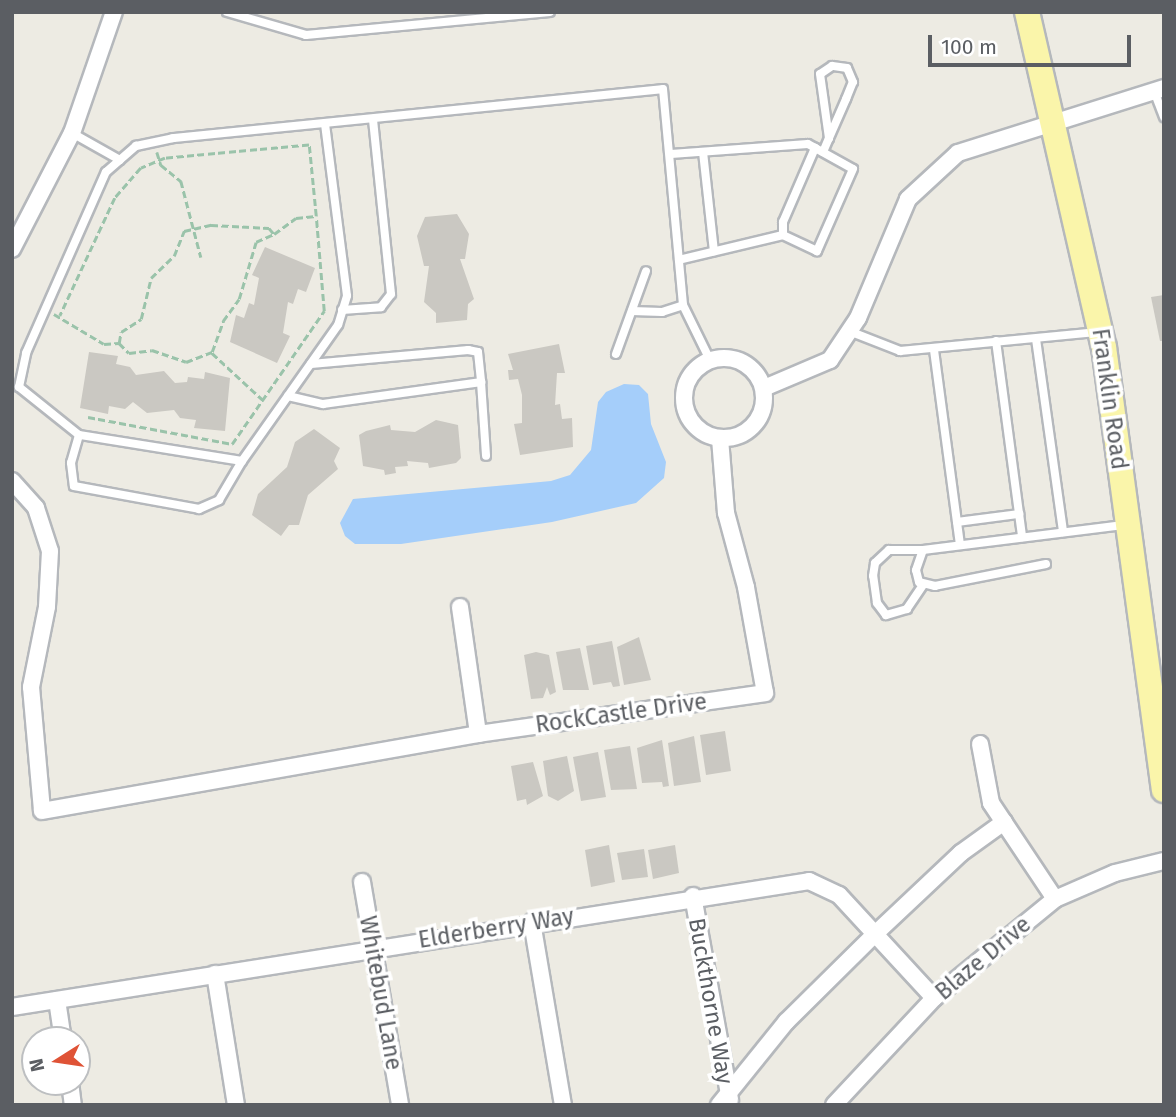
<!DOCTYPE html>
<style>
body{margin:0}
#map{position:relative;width:1176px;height:1117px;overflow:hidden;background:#edebe3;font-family:"Fira Sans",sans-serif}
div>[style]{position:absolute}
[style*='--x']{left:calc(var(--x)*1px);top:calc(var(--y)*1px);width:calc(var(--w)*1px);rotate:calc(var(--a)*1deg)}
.water>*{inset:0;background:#a5cefa}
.building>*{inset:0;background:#cac8c2}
.path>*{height:2.5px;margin-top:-1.25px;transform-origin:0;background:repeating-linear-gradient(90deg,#9ac3aa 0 7px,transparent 0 10.5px)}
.roads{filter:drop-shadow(2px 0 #b5b8bc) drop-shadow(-2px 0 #b5b8bc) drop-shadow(0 2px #b5b8bc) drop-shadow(0 -2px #b5b8bc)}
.lane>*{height:8px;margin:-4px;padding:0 4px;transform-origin:4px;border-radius:4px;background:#fff}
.street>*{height:16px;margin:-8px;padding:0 8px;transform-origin:8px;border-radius:8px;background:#fff}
.street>.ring{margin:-8px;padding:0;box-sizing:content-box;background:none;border:16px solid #fff;border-radius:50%}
.primary>*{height:24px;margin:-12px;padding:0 12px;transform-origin:12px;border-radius:12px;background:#faf5aa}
span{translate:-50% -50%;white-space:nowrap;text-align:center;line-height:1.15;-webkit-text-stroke:7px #fff;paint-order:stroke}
.street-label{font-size:23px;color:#5b5e63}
.frame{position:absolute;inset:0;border:14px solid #5b5e63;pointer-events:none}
.north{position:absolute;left:21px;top:1026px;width:70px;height:70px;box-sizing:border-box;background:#fff;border:2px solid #bdbfc1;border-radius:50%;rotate:258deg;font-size:19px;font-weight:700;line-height:28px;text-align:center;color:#5b5e63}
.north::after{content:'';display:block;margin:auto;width:24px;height:32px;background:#df5336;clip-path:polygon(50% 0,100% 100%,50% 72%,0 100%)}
.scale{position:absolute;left:928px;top:35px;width:203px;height:32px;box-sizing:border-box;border:4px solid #5b5e63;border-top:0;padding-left:9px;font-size:21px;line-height:24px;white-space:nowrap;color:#5b5e63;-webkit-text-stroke:5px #fff;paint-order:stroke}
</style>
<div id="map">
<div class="water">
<div style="clip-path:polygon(624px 384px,639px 385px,648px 394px,651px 424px,666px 462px,664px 478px,636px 503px,552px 522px,401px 544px,355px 544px,345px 536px,340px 523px,353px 499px,551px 481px,570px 475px,591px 450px,598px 402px,606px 392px)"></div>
</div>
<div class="building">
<div style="clip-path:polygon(457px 214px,469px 234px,465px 259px,460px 259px,474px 299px,468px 304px,467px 320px,436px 323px,436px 313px,424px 302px,429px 266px,424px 266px,417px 236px,425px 217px)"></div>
<div style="clip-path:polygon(265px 247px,315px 268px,306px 292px,298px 289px,293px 304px,288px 302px,283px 333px,290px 336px,277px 363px,230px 342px,236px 315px,244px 318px,249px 303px,254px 305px,259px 278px,252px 275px)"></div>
<div style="clip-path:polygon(1164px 295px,1164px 341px,1160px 341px,1151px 297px)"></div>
<div style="clip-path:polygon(559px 344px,565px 373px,557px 373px,555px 405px,560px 404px,562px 419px,572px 418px,573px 447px,520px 455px,514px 424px,522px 423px,522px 395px,518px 379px,509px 380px,508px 370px,513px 370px,508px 354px)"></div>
<div style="clip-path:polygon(89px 352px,118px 356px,116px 364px,130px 367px,136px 375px,164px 371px,175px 383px,187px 382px,188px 377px,204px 379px,205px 372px,230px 378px,225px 431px,194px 428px,196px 420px,180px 418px,174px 410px,147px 413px,133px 402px,125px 409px,109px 406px,108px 414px,80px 408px)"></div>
<div style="clip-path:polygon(436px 420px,458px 425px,461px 458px,456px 463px,429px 468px,428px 463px,407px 461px,408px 466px,395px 467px,396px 473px,385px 475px,384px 470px,363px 466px,359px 435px,366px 431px,390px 425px,391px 430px,415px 432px)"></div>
<div style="clip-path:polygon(314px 429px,340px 448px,334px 461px,338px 469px,308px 495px,299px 525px,289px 525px,281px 536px,252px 515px,258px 494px,287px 467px,295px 442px)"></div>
<div style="clip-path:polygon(639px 637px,651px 680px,624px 685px,617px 647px)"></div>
<div style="clip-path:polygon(612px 641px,620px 686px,613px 687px,611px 682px,593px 685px,586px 646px)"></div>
<div style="clip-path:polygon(580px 648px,589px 690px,563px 690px,556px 652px)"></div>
<div style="clip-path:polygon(536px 652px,549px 655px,556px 692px,550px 695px,547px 687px,543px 698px,531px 699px,524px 655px)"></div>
<div style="clip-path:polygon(725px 731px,731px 771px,706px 775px,700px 735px)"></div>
<div style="clip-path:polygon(694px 736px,701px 782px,674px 786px,668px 743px)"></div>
<div style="clip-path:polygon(662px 740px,669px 786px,663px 787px,662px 782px,642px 783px,637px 748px)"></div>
<div style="clip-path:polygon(630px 746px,637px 789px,611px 790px,604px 750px)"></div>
<div style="clip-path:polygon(598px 752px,606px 797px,581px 801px,573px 757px)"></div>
<div style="clip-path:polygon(567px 756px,574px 791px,558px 801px,548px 796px,543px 761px)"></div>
<div style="clip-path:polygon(533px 762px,543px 796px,527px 805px,526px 799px,517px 801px,511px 766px)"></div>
<div style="clip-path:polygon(609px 845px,615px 882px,591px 887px,585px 850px)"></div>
<div style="clip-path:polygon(675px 845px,679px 873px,653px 879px,648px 850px)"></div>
<div style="clip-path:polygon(644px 849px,648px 877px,622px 880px,617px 853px)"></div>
</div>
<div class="path">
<div style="--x:157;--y:152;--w:14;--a:73"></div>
<div style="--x:161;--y:165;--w:26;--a:39"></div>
<div style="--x:181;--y:181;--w:79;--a:75.3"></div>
<div style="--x:54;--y:314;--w:58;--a:31"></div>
<div style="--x:104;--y:344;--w:15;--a:-4"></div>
<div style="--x:119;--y:343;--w:11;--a:-80"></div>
<div style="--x:121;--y:332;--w:24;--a:-33"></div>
<div style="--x:141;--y:319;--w:42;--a:-76.3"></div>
<div style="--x:151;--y:278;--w:32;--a:-44"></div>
<div style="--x:174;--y:256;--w:27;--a:-68"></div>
<div style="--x:184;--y:231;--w:28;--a:-13"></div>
<div style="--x:211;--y:225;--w:58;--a:3"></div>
<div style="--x:269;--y:228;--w:8;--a:50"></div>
<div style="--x:274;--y:234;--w:27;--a:-36"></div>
<div style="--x:296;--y:218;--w:20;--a:-6"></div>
<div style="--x:316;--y:216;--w:71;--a:-95.6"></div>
<div style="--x:309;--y:145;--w:145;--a:174.8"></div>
<div style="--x:165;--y:158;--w:26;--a:157"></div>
<div style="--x:141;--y:168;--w:40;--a:131"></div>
<div style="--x:115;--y:198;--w:130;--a:115"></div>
<div style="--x:119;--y:343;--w:14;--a:45"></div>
<div style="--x:129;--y:353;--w:23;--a:-7"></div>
<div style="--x:152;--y:350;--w:36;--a:19"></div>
<div style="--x:186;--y:362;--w:28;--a:-21"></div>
<div style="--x:212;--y:352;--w:33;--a:-70"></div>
<div style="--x:223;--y:321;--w:27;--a:-54"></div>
<div style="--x:239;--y:299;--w:59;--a:-73.4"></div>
<div style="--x:256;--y:242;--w:20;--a:-24"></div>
<div style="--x:212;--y:353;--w:69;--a:42.7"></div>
<div style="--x:88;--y:417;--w:147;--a:10.6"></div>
<div style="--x:232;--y:444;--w:162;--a:-55.3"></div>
<div style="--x:324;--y:311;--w:95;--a:-94.8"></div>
</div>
<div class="roads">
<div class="lane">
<div style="--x:227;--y:12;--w:82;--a:16.2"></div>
<div style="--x:306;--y:35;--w:245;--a:-5.4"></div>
<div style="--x:1154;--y:91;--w:28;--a:69"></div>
<div style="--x:325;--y:124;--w:173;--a:82.7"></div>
<div style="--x:347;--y:296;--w:30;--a:107"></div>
<div style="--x:338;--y:325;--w:166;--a:125.2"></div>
<div style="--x:242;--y:461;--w:165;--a:-170.9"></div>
<div style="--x:79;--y:435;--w:77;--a:-141.3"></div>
<div style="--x:19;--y:387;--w:35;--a:-78"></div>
<div style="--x:26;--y:353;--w:198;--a:-66.2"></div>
<div style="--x:106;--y:172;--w:40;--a:-41"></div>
<div style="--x:136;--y:146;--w:38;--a:-12"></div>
<div style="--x:173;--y:138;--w:492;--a:-5.7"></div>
<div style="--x:663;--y:89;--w:217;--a:84.7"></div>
<div style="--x:683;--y:305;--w:61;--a:63.9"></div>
<div style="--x:72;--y:133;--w:55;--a:29.4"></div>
<div style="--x:703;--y:152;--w:100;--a:83.7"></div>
<div style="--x:823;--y:152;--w:15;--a:-67"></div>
<div style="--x:829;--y:138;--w:43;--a:-66.4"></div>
<div style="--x:846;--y:99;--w:18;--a:-68"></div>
<div style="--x:853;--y:82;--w:15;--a:-113"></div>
<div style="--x:847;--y:68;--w:15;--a:-172"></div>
<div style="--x:832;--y:66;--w:14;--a:146"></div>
<div style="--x:820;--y:74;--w:65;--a:82"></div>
<div style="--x:671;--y:154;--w:137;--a:-4.2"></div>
<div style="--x:808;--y:144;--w:51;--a:29.1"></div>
<div style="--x:853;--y:169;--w:90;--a:113.7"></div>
<div style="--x:817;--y:251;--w:38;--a:-155"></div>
<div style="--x:783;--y:235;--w:107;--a:166.5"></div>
<div style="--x:783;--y:235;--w:13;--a:-90"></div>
<div style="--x:783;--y:222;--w:81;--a:-66.6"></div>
<div style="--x:342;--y:310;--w:39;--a:-4"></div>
<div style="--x:381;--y:307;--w:16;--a:-52"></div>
<div style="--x:391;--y:294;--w:176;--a:-95.9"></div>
<div style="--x:632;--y:311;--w:30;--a:2"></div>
<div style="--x:662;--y:312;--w:22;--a:-18"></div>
<div style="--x:849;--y:331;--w:55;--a:21.4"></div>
<div style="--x:900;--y:351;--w:197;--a:-5.5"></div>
<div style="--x:1036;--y:339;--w:195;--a:82"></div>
<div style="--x:996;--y:341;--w:198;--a:82.4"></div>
<div style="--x:934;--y:350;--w:196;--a:82.4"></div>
<div style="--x:616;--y:354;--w:88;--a:-70.1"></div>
<div style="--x:311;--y:364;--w:158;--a:-5.1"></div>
<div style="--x:468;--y:350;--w:10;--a:11"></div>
<div style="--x:478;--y:352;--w:30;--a:84"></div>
<div style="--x:288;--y:396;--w:36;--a:13"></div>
<div style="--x:323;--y:404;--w:160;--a:-7.9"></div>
<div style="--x:481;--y:382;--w:74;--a:86.1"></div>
<div style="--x:79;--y:435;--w:29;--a:106"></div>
<div style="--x:71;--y:463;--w:23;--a:83"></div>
<div style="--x:74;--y:486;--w:127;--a:10.4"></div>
<div style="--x:199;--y:509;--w:22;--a:-24"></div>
<div style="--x:219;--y:500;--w:45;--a:-59.5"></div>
<div style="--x:957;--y:522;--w:63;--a:-7.4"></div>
<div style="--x:1046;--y:564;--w:113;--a:168.8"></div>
<div style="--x:935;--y:586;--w:16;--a:-166"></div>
<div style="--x:919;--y:582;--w:12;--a:-104"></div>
<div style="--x:916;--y:570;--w:21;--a:-71"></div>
<div style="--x:923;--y:550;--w:204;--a:-7.1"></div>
<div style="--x:923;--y:585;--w:29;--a:124"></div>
<div style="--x:907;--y:609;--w:22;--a:164"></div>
<div style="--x:886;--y:615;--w:15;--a:-127"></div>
<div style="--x:877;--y:603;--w:27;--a:-98"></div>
<div style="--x:873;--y:576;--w:13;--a:-81"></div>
<div style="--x:875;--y:563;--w:19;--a:-43"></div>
<div style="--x:889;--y:550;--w:34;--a:0"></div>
</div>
<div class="street">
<div style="--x:12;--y:249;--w:131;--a:-62.7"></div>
<div style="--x:72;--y:133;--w:128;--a:-70.9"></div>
<div class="ring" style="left:684px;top:358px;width:64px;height:64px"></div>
<div style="--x:764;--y:388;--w:72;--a:-23"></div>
<div style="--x:830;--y:360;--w:50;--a:-56.3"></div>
<div style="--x:858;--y:318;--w:129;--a:-67.2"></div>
<div style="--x:908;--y:199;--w:68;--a:-42.6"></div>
<div style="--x:958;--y:153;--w:216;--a:-17.5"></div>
<div style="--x:12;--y:481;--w:36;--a:48"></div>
<div style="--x:36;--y:508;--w:45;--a:72"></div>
<div style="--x:50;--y:551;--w:56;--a:93.1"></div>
<div style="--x:47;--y:607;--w:82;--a:101.3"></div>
<div style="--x:31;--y:687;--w:124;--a:84.9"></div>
<div style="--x:42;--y:811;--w:443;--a:-10"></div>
<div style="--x:478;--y:734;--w:290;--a:-8.1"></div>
<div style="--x:765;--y:693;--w:108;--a:-100.2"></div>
<div style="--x:746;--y:587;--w:77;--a:-105.1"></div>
<div style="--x:726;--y:513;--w:74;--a:-94.6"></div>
<div style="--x:460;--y:607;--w:128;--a:81.9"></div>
<div style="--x:980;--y:744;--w:60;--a:79.4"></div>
<div style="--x:991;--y:803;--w:115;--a:56.3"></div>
<div style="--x:362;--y:882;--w:226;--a:80.3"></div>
<div style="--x:693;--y:896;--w:207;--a:79.7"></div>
<div style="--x:532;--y:922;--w:186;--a:80.4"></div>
<div style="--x:215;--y:974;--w:133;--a:80.9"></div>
<div style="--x:57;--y:1000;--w:40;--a:81.5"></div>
<div style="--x:12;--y:1007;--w:807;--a:-8.98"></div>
<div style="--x:809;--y:881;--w:33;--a:25"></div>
<div style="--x:839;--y:895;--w:140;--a:47.3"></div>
<div style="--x:70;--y:1082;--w:23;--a:83"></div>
<div style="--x:719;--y:1105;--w:107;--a:-51.1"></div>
<div style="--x:786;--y:1022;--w:125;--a:-44.7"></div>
<div style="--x:875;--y:934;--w:118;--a:-43.3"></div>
<div style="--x:961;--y:853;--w:53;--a:-35.8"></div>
<div style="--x:834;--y:1105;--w:146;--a:-46.9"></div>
<div style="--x:934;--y:998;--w:156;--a:-39.3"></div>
<div style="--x:1055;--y:899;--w:65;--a:-23.4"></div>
<div style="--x:1115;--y:873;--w:50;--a:-13.8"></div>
</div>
<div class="primary">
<div style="--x:1027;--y:12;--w:344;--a:77.1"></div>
<div style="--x:1104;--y:347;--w:447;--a:82.3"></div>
</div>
</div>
<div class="street-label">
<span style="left:1110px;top:399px;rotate:82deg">Franklin Road</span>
<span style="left:621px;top:713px;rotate:-8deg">RockCastle Drive</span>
<span style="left:496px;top:928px;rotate:-9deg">Elderberry Way</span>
<span style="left:983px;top:958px;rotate:-40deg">Blaze Drive</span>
<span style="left:381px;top:993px;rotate:80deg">Whitebud Lane</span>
<span style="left:711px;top:1001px;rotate:80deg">Buckthorne Way</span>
</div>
<div class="frame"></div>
<div class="north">N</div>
<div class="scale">100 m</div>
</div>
